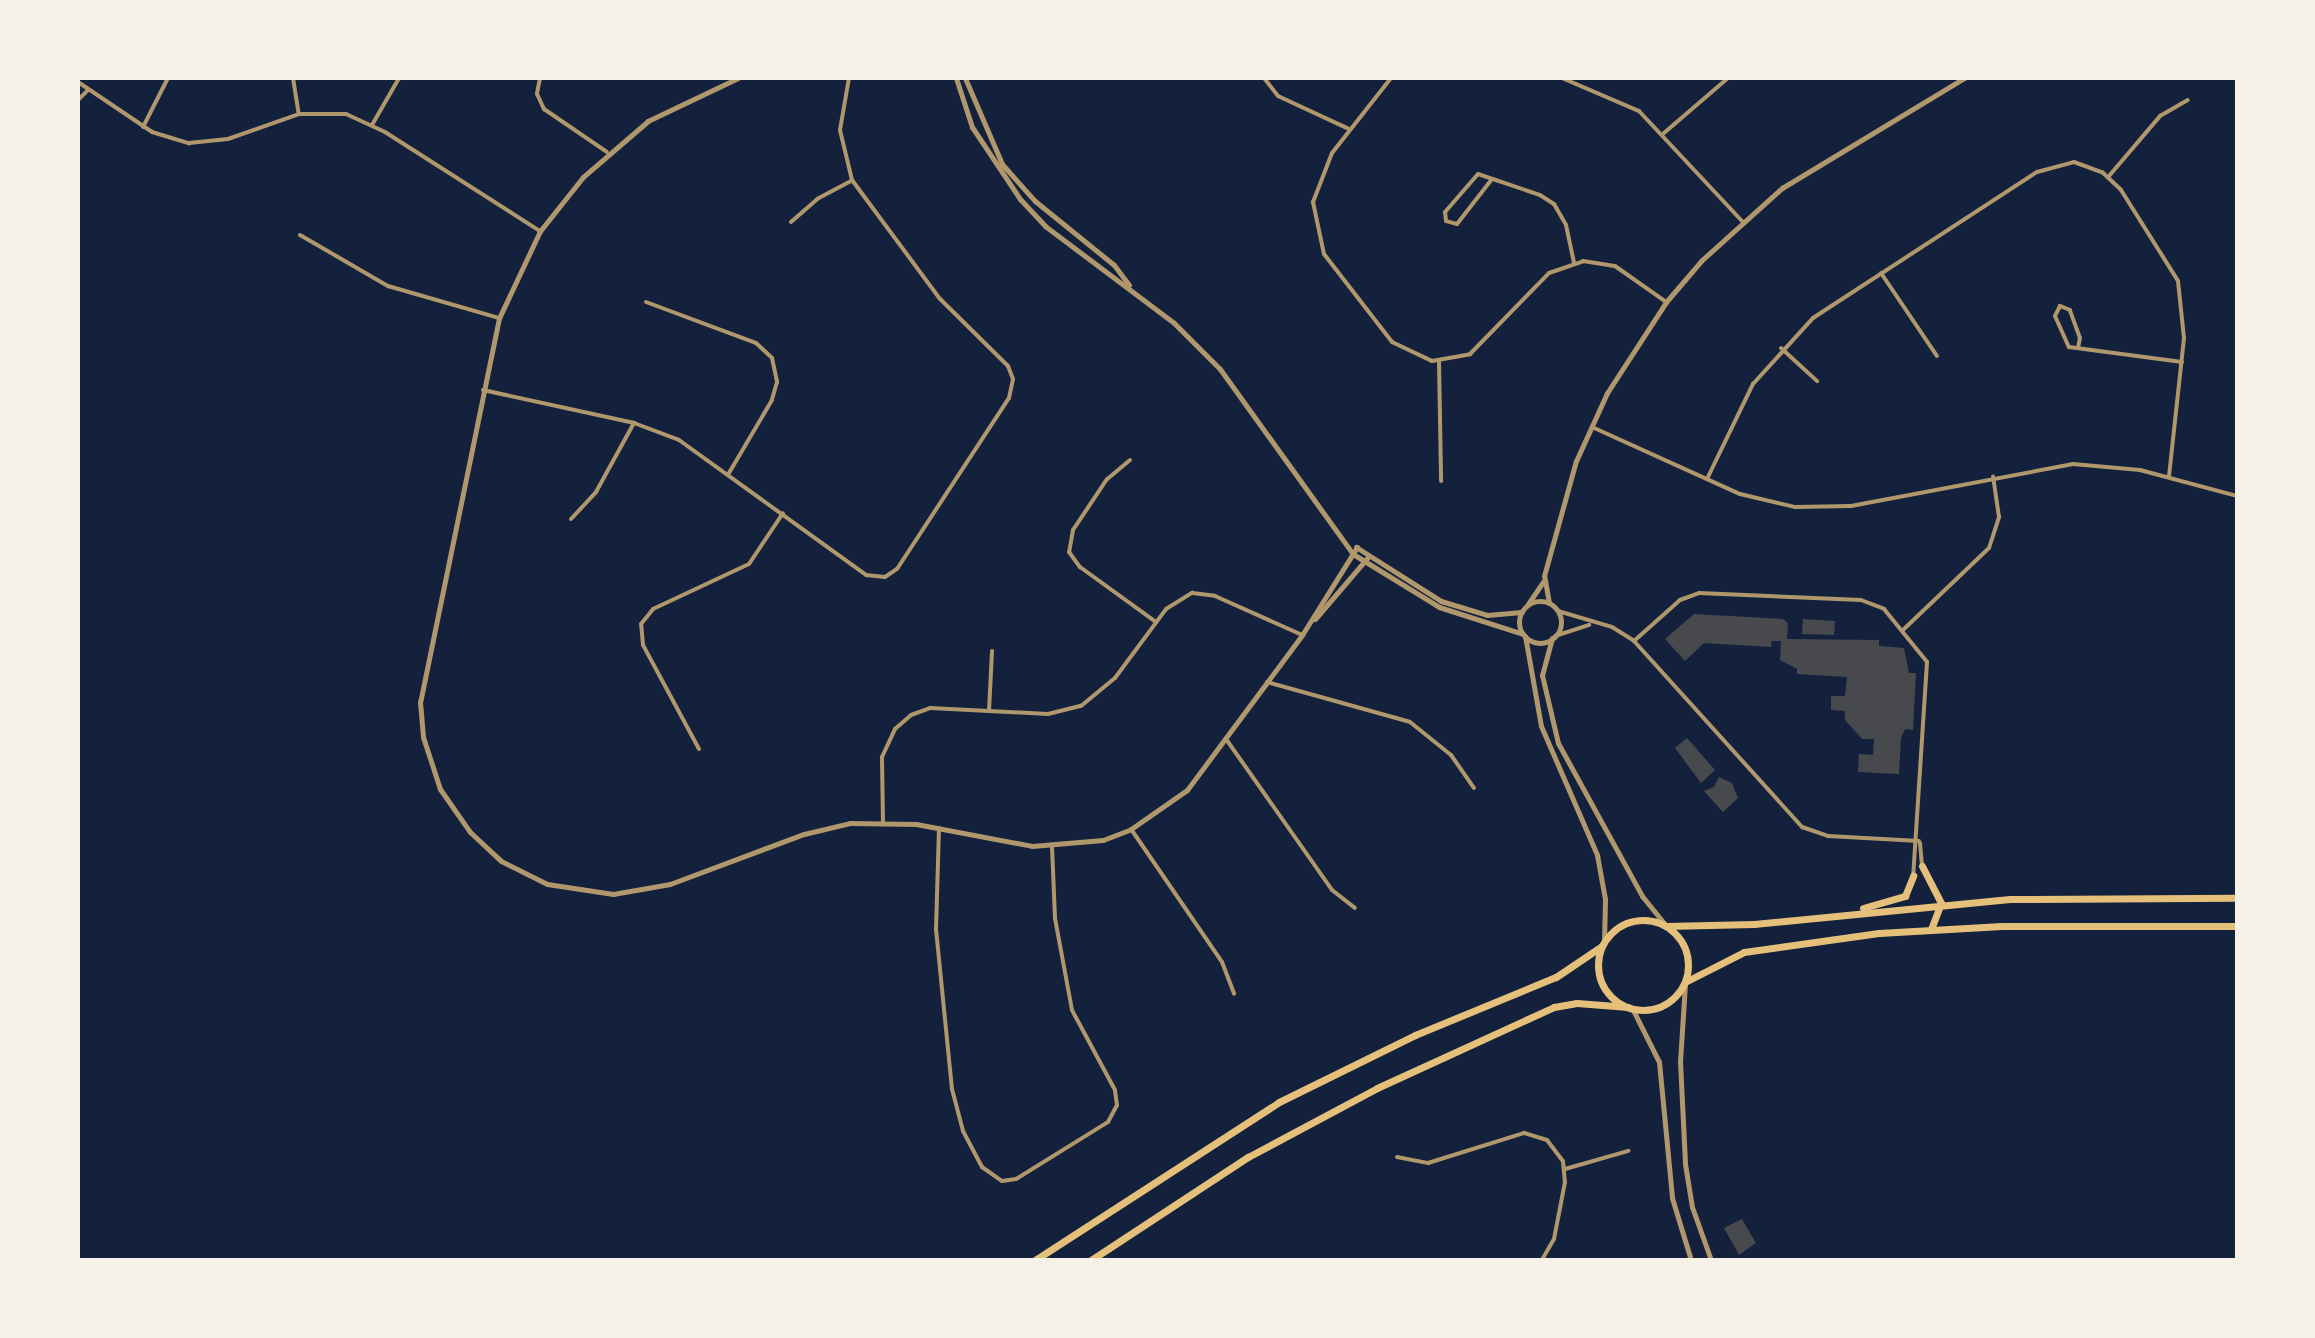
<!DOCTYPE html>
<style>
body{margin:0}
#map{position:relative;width:2315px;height:1338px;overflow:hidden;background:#14213d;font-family:"Playfair Display",serif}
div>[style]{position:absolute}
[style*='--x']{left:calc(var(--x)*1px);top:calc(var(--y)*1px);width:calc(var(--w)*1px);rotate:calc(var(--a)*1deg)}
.building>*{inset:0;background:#48494c}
.minor>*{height:4px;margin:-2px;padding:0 2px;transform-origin:2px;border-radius:2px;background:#b1986c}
.tertiary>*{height:5px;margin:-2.5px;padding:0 2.5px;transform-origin:2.5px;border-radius:2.5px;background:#b1986c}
.tertiary>.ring{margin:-2.5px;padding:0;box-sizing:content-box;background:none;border:5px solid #b1986c;border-radius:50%}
.primary>*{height:7px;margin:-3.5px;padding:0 3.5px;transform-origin:3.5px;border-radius:3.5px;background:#e5c07b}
.primary>.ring{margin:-3.5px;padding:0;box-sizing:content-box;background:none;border:7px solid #e5c07b;border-radius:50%}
span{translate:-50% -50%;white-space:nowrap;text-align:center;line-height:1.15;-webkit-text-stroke:6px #f6f1e7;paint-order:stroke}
.frame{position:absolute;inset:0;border:80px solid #f6f1e7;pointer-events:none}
</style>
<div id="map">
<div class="building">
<div style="clip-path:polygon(1694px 614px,1783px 619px,1788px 623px,1787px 639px,1879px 640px,1879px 646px,1904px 648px,1909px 673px,1916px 673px,1913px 730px,1905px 729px,1901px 738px,1899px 774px,1858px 772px,1859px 754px,1873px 755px,1874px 739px,1862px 739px,1845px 720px,1845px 711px,1831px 710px,1831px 696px,1845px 696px,1847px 677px,1797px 674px,1797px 669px,1780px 660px,1781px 641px,1772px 641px,1771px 647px,1704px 643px,1685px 661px,1665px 639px)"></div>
<div style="clip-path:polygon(1803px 619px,1835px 621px,1834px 635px,1802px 634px)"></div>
<div style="clip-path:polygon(1687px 738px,1715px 770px,1701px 783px,1675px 748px)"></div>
<div style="clip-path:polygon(1719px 777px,1732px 783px,1738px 798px,1723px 812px,1704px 791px,1714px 787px)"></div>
<div style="clip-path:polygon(1742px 1219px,1756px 1243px,1739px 1255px,1724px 1228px)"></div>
</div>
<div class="minor">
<div style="--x:293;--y:78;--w:36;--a:81"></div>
<div style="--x:540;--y:78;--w:16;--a:101"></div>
<div style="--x:537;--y:94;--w:17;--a:65"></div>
<div style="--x:544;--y:109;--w:76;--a:34.3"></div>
<div style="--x:1264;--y:78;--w:23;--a:52"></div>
<div style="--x:1278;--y:96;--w:78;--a:24.9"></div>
<div style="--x:1391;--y:78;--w:95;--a:128.2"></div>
<div style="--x:1332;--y:153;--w:53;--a:111.2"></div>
<div style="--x:1313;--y:202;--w:53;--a:78.1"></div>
<div style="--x:1324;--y:254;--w:111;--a:52.3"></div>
<div style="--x:1392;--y:342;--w:44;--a:25.4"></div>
<div style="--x:1432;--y:361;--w:39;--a:-10"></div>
<div style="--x:1470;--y:354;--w:113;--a:-45.7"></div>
<div style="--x:1549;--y:273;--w:36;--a:-19"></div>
<div style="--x:1583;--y:261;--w:32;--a:9"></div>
<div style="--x:1615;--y:266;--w:62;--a:35.2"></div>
<div style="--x:1562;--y:78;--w:84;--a:23.2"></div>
<div style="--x:1639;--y:111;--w:151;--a:46.9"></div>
<div style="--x:78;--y:82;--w:89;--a:34"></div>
<div style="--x:152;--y:132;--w:39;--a:17"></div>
<div style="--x:189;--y:143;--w:39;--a:-6"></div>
<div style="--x:228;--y:139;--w:75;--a:-19.4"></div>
<div style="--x:299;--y:114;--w:47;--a:0"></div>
<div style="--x:346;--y:114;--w:43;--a:24.8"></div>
<div style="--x:385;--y:132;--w:184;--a:32.6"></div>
<div style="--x:78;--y:100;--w:14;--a:-45"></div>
<div style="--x:372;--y:125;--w:54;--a:-60.1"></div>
<div style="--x:143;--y:127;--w:55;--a:-63"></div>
<div style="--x:1664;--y:133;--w:84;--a:-40.7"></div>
<div style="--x:2109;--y:176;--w:79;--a:-49.6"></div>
<div style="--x:2160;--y:116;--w:32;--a:-30"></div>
<div style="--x:1492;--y:179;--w:57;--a:127.9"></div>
<div style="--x:1457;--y:224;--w:11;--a:-165"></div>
<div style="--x:1446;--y:221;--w:9;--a:-96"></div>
<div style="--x:1445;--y:212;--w:50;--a:-49"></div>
<div style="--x:1478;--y:174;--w:65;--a:18.7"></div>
<div style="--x:1540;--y:195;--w:17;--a:33"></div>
<div style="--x:1554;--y:204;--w:24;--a:60"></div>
<div style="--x:1566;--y:225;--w:38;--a:78"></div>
<div style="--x:791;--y:222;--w:35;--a:-41"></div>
<div style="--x:817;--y:199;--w:40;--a:-28"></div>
<div style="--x:300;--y:235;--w:102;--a:30.1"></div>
<div style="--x:388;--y:286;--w:116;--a:16.1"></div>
<div style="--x:1881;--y:273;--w:100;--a:56"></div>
<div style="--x:646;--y:302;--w:117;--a:20.4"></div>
<div style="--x:756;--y:343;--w:22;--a:43"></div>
<div style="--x:772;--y:358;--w:25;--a:78"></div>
<div style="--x:777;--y:382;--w:19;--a:106"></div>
<div style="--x:772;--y:400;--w:85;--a:120.5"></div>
<div style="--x:1781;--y:348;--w:49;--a:42.5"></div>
<div style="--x:2078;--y:348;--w:10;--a:-79"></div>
<div style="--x:2080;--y:338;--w:30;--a:-110"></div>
<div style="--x:2070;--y:310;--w:11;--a:-158"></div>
<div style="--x:2060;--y:306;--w:11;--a:117"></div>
<div style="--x:2055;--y:316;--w:34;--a:66"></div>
<div style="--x:2069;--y:347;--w:114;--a:7.6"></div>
<div style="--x:1439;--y:361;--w:120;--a:89"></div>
<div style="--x:483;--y:390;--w:155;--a:12.3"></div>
<div style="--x:634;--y:423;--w:48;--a:20.7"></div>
<div style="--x:679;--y:440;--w:231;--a:35.8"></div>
<div style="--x:866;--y:575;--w:19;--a:6"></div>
<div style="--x:885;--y:577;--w:14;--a:-34"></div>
<div style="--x:897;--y:569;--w:204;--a:-56.8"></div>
<div style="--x:1009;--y:398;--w:19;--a:-78"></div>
<div style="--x:1013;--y:379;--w:14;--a:-111"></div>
<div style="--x:1008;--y:366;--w:95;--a:-135.4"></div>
<div style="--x:940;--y:299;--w:148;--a:-126.5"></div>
<div style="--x:852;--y:180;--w:51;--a:-103.5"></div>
<div style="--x:840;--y:130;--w:53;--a:-80.2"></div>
<div style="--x:1592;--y:427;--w:162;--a:24.4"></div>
<div style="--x:1740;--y:494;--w:57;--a:13.3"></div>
<div style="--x:1795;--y:507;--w:56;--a:-1"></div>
<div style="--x:1851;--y:506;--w:226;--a:-10.7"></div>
<div style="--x:2073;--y:464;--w:67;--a:5.1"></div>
<div style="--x:2140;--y:470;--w:100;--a:15"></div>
<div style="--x:1130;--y:460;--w:30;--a:140"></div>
<div style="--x:1107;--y:479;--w:61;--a:123.7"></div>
<div style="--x:1073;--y:530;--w:22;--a:100"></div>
<div style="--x:1069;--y:552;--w:19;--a:54"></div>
<div style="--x:1080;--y:567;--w:94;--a:35.9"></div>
<div style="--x:1707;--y:479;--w:106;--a:-64.2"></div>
<div style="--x:1753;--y:384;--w:89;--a:-47.7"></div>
<div style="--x:1813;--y:318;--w:267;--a:-33.1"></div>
<div style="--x:2037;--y:172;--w:38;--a:-15"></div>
<div style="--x:2074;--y:162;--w:30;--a:20"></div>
<div style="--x:2102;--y:172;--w:26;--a:43"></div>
<div style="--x:2121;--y:190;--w:107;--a:57.9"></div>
<div style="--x:2178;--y:281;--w:57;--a:84"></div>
<div style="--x:2184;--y:338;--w:140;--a:96.2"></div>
<div style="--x:571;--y:519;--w:37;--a:-47"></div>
<div style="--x:596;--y:492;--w:79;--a:-61.2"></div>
<div style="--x:1558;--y:611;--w:56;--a:16.5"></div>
<div style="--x:1612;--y:627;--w:26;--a:32"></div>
<div style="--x:1634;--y:641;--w:251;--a:47.9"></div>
<div style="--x:1802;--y:827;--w:28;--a:19"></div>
<div style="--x:1828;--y:836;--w:91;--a:3.1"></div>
<div style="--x:1904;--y:629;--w:117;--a:-43.6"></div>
<div style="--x:1989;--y:548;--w:33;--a:-72"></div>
<div style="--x:1999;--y:517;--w:41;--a:-98.3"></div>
<div style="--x:1555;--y:636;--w:36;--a:-18"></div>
<div style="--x:1634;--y:641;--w:62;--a:-41.7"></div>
<div style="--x:1680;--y:600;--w:20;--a:-20"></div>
<div style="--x:1699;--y:593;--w:162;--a:2.5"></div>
<div style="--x:1861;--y:600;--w:25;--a:21"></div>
<div style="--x:1884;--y:609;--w:68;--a:50.9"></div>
<div style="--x:1927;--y:662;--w:214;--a:93.7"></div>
<div style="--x:1267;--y:682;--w:148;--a:15.6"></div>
<div style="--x:1410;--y:722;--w:53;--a:38.8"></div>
<div style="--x:1451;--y:755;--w:40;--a:55.1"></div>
<div style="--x:989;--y:711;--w:60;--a:-87.1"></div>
<div style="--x:1226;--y:739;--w:184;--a:54.9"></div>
<div style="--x:1332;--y:890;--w:29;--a:38"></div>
<div style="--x:699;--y:749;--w:118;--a:-118.3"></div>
<div style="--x:643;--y:645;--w:21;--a:-95"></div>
<div style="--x:641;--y:624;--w:19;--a:-51"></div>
<div style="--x:653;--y:609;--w:106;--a:-25.1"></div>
<div style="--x:749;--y:564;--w:61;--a:-56.3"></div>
<div style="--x:883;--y:822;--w:65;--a:-90.9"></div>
<div style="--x:882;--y:757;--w:31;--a:-65"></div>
<div style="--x:895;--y:729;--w:21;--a:-41"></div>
<div style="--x:911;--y:715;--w:20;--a:-20"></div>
<div style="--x:930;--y:708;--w:118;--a:2.9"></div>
<div style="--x:1048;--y:714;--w:34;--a:-14"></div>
<div style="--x:1081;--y:706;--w:44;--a:-39.5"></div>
<div style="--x:1115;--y:678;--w:86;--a:-53.5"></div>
<div style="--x:1166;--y:609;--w:31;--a:-32"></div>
<div style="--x:1192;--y:593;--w:23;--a:7"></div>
<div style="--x:1215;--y:596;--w:95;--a:24.1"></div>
<div style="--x:939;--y:828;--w:101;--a:91.7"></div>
<div style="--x:936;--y:929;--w:161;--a:84.3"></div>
<div style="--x:952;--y:1089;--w:43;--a:75.3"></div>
<div style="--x:963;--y:1131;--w:41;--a:62.2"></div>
<div style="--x:982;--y:1167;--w:24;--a:35"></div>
<div style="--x:1002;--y:1181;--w:14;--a:-8"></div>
<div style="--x:1016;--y:1179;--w:108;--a:-31.8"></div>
<div style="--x:1108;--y:1122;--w:19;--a:-62"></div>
<div style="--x:1117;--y:1105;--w:15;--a:-98"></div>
<div style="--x:1115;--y:1090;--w:91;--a:-118.3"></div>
<div style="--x:1072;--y:1010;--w:94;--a:-100.5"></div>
<div style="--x:1055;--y:918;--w:71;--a:-92.4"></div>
<div style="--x:1131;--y:829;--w:161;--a:55.6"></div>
<div style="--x:1222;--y:962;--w:34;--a:69"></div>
<div style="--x:1920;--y:843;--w:23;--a:85"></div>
<div style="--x:1397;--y:1157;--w:32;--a:11"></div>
<div style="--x:1428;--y:1163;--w:101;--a:-17.4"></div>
<div style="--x:1524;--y:1133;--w:24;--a:17"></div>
<div style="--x:1547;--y:1140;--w:26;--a:53"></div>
<div style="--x:1563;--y:1161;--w:21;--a:85"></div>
<div style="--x:1565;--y:1182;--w:58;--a:100.9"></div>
<div style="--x:1554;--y:1239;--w:24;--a:120"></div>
<div style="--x:1565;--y:1169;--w:66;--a:-15.9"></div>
</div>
<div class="tertiary">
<div style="--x:738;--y:78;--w:100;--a:154.5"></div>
<div style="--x:648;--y:121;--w:86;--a:139.3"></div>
<div style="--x:583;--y:177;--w:69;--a:128.5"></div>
<div style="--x:540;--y:231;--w:96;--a:115.2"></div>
<div style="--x:499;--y:318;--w:392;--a:101.6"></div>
<div style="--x:420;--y:702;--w:35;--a:85"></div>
<div style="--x:423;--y:737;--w:55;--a:71.9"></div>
<div style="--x:440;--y:789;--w:52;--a:55.1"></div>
<div style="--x:470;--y:832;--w:42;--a:43.1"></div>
<div style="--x:501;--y:861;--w:51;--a:26.6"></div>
<div style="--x:547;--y:884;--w:67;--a:8.6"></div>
<div style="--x:613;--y:894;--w:58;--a:-10"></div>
<div style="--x:670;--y:884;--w:143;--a:-20.5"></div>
<div style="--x:804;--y:834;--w:47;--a:-13.4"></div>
<div style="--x:850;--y:823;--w:66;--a:0.9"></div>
<div style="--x:916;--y:824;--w:118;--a:10.7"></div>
<div style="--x:1032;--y:846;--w:71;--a:-4.8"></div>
<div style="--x:1103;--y:840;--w:30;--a:-21"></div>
<div style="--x:1131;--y:829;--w:68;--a:-34.9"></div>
<div style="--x:1187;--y:790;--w:193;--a:-53.4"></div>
<div style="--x:1302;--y:635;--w:104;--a:-58"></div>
<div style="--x:956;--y:78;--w:52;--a:71.9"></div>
<div style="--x:972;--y:127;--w:87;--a:56.3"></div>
<div style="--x:1020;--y:199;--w:37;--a:47"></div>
<div style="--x:1045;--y:226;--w:161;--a:36.9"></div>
<div style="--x:1174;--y:323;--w:65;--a:45"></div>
<div style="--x:1220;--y:369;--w:228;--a:54.3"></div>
<div style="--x:1353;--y:554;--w:101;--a:31.6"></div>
<div style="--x:1439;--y:607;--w:88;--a:17.8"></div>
<div style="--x:965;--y:78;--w:94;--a:66.7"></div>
<div style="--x:1002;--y:164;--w:50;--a:48.3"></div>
<div style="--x:1035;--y:201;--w:102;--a:39"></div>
<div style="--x:1114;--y:265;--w:25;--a:53"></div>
<div style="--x:1356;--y:547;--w:101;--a:32.4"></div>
<div style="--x:1441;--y:601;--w:48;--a:16.9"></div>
<div style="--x:1487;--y:615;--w:35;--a:-5"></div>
<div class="ring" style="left:1519px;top:601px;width:37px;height:37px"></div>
<div style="--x:1549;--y:603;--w:27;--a:-100"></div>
<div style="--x:1544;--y:576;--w:119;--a:-74.5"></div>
<div style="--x:1576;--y:461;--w:75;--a:-65.5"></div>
<div style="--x:1607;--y:393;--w:108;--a:-57"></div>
<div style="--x:1666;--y:302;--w:55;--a:-49.4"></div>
<div style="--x:1702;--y:260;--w:108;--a:-42"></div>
<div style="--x:1782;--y:188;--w:213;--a:-31.1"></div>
<div style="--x:1528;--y:604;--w:27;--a:-56"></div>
<div style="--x:1315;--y:619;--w:83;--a:-49.4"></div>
<div style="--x:1525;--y:636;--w:91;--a:79.9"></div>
<div style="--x:1541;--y:726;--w:141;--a:66.5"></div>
<div style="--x:1597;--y:855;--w:45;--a:79.7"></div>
<div style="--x:1605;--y:899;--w:43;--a:91.3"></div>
<div style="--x:1552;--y:638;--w:38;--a:105"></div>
<div style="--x:1542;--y:675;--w:70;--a:76.8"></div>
<div style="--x:1558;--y:743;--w:175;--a:61.2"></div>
<div style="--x:1642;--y:896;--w:38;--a:51"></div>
<div style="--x:1685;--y:984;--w:77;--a:93.7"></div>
<div style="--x:1680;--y:1061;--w:103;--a:87.2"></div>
<div style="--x:1685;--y:1164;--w:44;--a:80.8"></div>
<div style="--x:1692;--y:1207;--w:56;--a:70.3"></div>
<div style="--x:1633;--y:1010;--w:58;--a:63.4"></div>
<div style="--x:1659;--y:1062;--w:137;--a:84.5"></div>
<div style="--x:1672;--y:1198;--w:65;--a:73"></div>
</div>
<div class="primary">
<div style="--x:1922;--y:866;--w:42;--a:62.8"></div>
<div style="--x:1941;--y:903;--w:28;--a:111"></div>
<div style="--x:1863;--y:908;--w:44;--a:-15.9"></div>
<div style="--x:1905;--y:896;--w:22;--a:-68"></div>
<div class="ring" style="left:1598px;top:920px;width:83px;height:83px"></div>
<div style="--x:1666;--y:926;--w:88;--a:-1.3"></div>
<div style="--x:1754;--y:924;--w:257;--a:-5.6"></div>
<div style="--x:2010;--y:899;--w:227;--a:-0.3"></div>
<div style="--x:1685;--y:982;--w:66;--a:-27"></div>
<div style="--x:1744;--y:952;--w:136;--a:-8"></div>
<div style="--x:1879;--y:933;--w:123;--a:-3.3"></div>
<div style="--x:2002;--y:926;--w:235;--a:0"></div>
<div style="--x:1035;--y:1260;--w:291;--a:-32.9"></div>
<div style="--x:1279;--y:1102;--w:152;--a:-26.2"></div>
<div style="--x:1415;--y:1035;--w:152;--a:-22.4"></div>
<div style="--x:1556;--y:977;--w:55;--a:-34"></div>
<div style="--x:1091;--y:1260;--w:188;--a:-33.3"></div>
<div style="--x:1248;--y:1157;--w:146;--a:-28.1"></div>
<div style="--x:1377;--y:1088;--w:195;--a:-24.6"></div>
<div style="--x:1554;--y:1007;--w:23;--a:-10"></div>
<div style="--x:1577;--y:1003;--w:51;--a:4.5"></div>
</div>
<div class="frame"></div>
</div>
